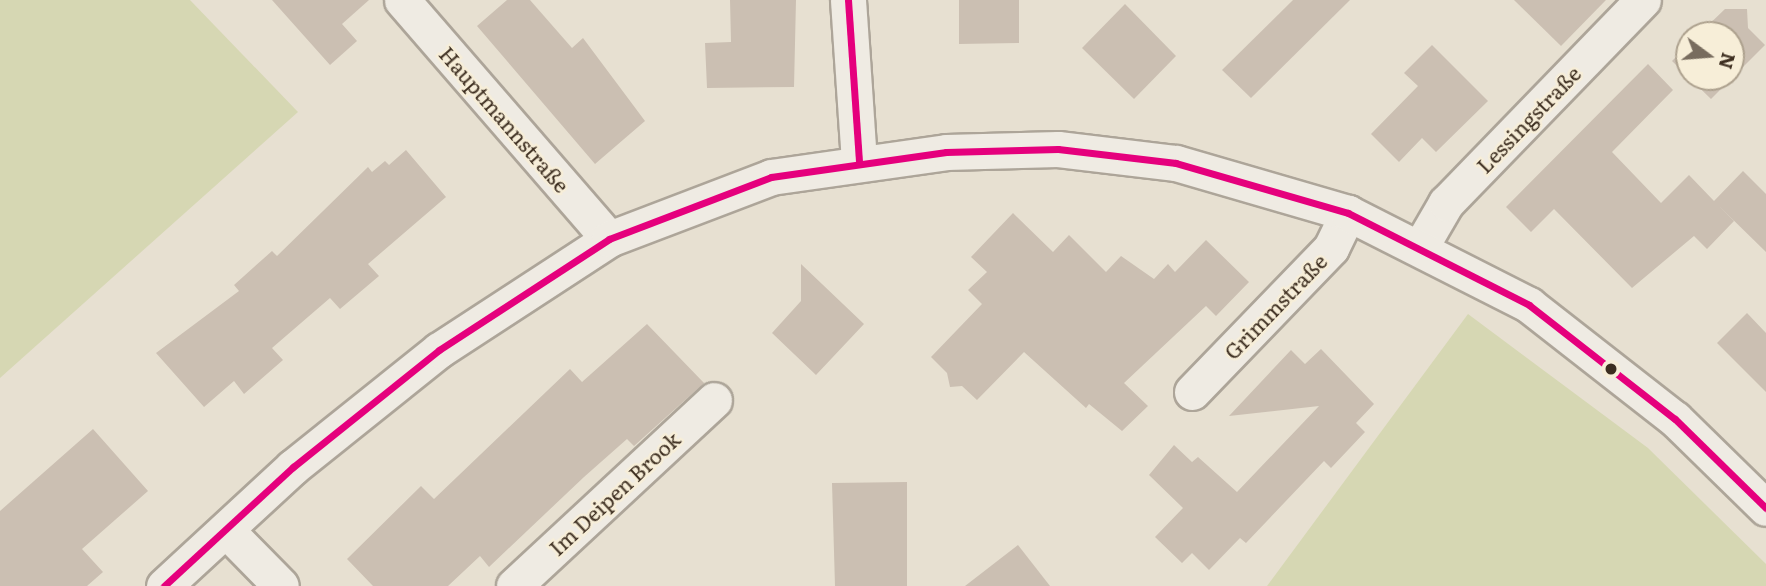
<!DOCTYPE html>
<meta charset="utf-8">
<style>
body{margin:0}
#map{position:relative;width:1766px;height:586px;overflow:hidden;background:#e7e0d1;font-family:Literata,serif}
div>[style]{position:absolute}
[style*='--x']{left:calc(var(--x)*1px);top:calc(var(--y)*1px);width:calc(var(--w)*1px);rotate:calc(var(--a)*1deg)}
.green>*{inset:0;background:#d6d7b3}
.building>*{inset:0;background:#cbbfb2}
.roads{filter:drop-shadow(2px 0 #ada599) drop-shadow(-2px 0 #ada599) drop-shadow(0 2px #ada599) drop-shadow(0 -2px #ada599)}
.minor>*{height:35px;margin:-17.5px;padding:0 17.5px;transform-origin:17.5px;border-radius:17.5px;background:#efebe3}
.bus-1>*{height:7px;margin:-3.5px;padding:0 3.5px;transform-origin:3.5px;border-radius:3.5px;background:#e5007d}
.dots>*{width:19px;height:19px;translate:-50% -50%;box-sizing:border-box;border:4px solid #f7eed8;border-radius:50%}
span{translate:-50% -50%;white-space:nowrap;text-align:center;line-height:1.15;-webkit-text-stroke:5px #f7eed8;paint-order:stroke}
.street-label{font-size:21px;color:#3d2e20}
.north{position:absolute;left:1675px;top:21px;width:70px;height:70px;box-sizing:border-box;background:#f7eed8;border:2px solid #ada18e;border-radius:50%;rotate:106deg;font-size:19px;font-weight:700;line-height:28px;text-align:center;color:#3d2e20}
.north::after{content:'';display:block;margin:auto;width:24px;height:32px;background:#786c5e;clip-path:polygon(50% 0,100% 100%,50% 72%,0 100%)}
</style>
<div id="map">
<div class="green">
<div style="clip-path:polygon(0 0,190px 0,298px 112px,0 378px)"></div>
<div style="clip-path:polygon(1468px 314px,1648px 448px,1766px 564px,1766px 586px,1267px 586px)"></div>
</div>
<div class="building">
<div style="clip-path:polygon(272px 0,369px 0,342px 24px,357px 41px,330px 65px)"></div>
<div style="clip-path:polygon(507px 0,530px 0,572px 48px,583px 38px,645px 121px,595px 164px,477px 26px)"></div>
<div style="clip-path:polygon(730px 0,796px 0,794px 87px,707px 88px,705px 43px,731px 42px)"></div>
<div style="clip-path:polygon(959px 0,1019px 0,1019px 43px,959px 44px)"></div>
<div style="clip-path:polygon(1293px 0,1350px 0,1251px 98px,1222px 70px)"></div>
<div style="clip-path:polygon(1514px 0,1606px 0,1561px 46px)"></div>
<div style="clip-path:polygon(1125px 4px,1176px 56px,1134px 99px,1082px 48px)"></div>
<div style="clip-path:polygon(1725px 9px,1747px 9px,1748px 28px,1765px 45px,1711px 99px,1672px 61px,1689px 44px,1689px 77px,1731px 77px,1731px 35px,1698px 35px)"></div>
<div style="clip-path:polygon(1432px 45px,1488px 101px,1436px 152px,1422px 138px,1399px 162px,1371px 134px,1418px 86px,1404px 73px)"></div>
<div style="clip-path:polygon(1648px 64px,1673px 90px,1612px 152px,1661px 203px,1689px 175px,1714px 201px,1743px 171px,1766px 194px,1766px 252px,1719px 206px,1734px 221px,1707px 249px,1694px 236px,1632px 288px,1554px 209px,1531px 232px,1506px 207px)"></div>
<div style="clip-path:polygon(406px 150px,446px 197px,368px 264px,379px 276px,340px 309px,330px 298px,272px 348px,283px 360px,244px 394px,234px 381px,204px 407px,156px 353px,239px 291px,234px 285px,272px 251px,277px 256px,368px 167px,372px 172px,385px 161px,389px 165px)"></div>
<div style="clip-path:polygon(1013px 213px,1053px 252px,1069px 235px,1106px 272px,1121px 256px,1154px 279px,1168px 264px,1175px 272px,1206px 240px,1249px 282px,1216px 316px,1206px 306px,1124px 383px,1148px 406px,1122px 431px,1089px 404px,1086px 408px,1024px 352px,977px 400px,962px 386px,950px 387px,947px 373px,931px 357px,982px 304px,968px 290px,987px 272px,971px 257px)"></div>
<div style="clip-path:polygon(801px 264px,864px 324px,816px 375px,772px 333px,801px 301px)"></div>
<div style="clip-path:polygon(1747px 313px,1766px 333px,1766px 392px,1717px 343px)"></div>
<div style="clip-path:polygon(647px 324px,704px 383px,634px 446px,627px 439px,584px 477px,489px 567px,480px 556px,448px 586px,373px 586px,347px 559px,421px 486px,434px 499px,570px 369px,582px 382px)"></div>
<div style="clip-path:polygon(1321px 349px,1374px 404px,1356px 423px,1365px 432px,1331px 468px,1324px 461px,1246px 543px,1240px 538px,1209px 570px,1192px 553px,1182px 563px,1155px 537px,1183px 508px,1149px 475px,1174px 445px,1192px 462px,1198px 457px,1237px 492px,1319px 406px,1229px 416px,1291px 350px,1305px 364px)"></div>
<div style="clip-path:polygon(93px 429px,148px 491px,82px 549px,103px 572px,87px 586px,0 586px,0 511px)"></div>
<div style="clip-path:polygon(907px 482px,907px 586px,835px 586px,832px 483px)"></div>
<div style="clip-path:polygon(1018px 545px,1050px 586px,965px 586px)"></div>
</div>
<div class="roads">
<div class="minor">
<div style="--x:402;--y:0;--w:316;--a:49.1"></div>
<div style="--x:848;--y:0;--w:161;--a:86.1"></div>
<div style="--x:1421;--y:246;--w:50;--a:-59.8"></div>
<div style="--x:1446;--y:203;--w:283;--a:-45.9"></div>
<div style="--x:1192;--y:392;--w:200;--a:-46"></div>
<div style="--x:1331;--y:248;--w:39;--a:-64"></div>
<div style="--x:226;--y:530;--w:78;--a:45.5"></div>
<div style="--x:164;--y:586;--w:176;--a:-42.7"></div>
<div style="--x:293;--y:467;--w:187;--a:-38.7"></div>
<div style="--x:439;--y:350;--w:203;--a:-33.1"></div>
<div style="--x:609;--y:239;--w:173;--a:-20.9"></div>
<div style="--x:771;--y:177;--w:177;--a:-8.1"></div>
<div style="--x:946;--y:152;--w:112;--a:-1.5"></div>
<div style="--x:1058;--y:149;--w:119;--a:6.8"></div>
<div style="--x:1176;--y:163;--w:179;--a:16.2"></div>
<div style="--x:1348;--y:213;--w:203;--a:26.9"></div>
<div style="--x:1529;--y:305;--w:185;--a:38"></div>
<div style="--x:1675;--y:419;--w:127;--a:44.4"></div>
<div style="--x:514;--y:586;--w:273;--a:-42.9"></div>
</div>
</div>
<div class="bus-1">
<div style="--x:848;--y:0;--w:161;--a:86.1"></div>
<div style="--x:164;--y:586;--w:176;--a:-42.7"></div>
<div style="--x:293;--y:467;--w:187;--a:-38.7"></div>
<div style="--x:439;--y:350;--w:203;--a:-33.1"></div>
<div style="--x:609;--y:239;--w:173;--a:-20.9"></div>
<div style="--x:771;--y:177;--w:177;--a:-8.1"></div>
<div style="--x:946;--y:152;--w:112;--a:-1.5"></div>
<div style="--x:1058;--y:149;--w:119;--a:6.8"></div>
<div style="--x:1176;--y:163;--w:179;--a:16.2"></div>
<div style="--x:1348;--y:213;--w:203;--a:26.9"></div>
<div style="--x:1529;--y:305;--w:185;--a:38"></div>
<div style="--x:1675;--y:419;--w:127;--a:44.4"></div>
</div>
<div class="dots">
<div style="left:1611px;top:369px;background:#3d2e20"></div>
</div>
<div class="street-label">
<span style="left:505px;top:119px;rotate:49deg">Hauptmannstraße</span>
<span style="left:1528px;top:119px;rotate:-46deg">Lessingstraße</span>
<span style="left:1275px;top:306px;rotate:-46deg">Grimmstraße</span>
<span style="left:614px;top:493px;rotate:-43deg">Im Deipen Brook</span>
</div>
<div class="north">N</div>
</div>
